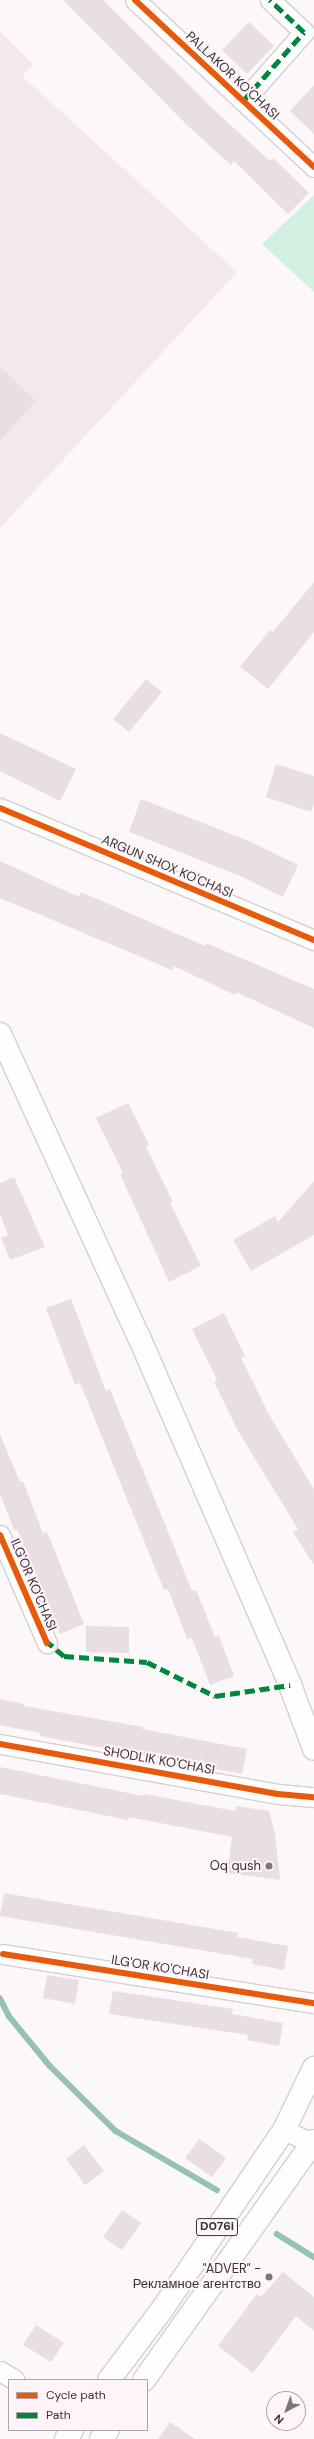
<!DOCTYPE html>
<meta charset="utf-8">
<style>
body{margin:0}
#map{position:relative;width:314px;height:2439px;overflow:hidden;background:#fcf7f9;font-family:"DM Sans",sans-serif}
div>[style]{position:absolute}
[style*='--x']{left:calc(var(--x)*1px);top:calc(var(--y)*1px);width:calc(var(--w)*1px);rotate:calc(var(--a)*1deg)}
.built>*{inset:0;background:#f5e8ed}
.green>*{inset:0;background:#d3f1e2}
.stream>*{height:5.5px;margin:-2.75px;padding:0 2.75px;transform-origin:2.75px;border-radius:2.75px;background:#95c3ae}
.building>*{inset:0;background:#e9dee2}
.roads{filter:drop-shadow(1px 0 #d4d0d1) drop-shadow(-1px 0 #d4d0d1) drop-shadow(0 1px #d4d0d1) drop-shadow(0 -1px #d4d0d1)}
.minor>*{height:19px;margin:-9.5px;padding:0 9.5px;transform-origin:9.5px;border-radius:9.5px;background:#fffefe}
.major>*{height:22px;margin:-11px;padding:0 11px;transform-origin:11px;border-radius:11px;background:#fffefe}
.quiet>*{height:5px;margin-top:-2.5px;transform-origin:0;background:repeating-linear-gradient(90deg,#00873e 0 10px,transparent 0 15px)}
.cycleway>*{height:6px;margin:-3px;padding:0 3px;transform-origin:3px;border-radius:3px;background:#e8590c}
.dots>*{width:11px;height:11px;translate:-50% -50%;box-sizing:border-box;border:2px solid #fff4f8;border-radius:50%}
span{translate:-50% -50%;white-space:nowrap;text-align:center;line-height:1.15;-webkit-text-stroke:4px #fff4f8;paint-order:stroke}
.shield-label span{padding:1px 3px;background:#fff4f8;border:1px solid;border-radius:3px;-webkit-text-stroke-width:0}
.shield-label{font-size:12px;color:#363234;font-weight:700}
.street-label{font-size:13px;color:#363234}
.poi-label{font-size:13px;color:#363234}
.right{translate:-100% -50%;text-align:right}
.legend{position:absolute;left:8px;top:2379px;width:140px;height:52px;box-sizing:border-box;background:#fff4f8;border:1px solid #afa6aa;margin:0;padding:5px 7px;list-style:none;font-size:12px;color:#363234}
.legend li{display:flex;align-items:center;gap:8px;height:20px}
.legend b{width:20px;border:1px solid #afa6aa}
.north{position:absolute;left:266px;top:2391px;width:40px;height:40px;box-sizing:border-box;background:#fff4f8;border:1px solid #afa6aa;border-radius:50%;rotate:221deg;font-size:11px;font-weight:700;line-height:16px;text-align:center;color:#363234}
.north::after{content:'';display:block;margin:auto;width:14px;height:18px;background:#7b7779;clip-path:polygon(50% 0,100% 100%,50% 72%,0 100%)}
</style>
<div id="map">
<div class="built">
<div style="clip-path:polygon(0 31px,33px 64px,22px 76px,237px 272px,0 528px)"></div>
</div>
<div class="green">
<div style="clip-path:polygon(314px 195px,314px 292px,262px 244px)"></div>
</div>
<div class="stream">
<div style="--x:0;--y:1998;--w:20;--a:63"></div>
<div style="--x:9;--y:2016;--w:65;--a:50.6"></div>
<div style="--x:50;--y:2066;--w:93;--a:44.6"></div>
<div style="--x:116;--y:2131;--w:117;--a:30.3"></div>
<div style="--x:277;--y:2234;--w:44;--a:31.9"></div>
</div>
<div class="building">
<div style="clip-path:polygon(63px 0,103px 0,214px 110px,270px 161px,273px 158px,309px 193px,288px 214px,234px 161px,231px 165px,187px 125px)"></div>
<div style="clip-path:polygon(249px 22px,274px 46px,247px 74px,222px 50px)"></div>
<div style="clip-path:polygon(314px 85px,314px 134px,290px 111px)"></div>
<div style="clip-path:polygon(0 367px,36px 401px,0 440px)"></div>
<div style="clip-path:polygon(314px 582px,314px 632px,268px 689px,240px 667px,270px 630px,273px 632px)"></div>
<div style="clip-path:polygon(146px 679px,162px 692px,129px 732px,113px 719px)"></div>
<div style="clip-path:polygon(0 733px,76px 769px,60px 801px,0 771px)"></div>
<div style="clip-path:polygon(276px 764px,314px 776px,314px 803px,311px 812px,266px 797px)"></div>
<div style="clip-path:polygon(141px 799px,249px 841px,298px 865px,283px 897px,240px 876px,129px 832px)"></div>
<div style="clip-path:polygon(0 861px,79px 897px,81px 892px,205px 946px,206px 943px,314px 989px,314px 1028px,236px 992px,235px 995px,174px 966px,172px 970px,0 898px)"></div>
<div style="clip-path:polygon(128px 1103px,149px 1145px,146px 1147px,173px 1202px,170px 1203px,201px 1266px,169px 1282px,120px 1174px,123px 1173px,96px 1118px)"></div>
<div style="clip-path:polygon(14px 1177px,45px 1247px,10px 1260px,1px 1238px,8px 1235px,0 1214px,0 1183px)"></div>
<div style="clip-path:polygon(314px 1181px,314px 1235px,251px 1271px,233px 1240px,275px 1216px,278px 1222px)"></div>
<div style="clip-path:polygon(71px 1299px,106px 1391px,110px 1389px,192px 1591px,196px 1590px,215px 1637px,219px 1636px,234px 1676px,210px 1685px,192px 1638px,187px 1639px,168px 1589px,164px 1590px,80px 1383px,75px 1385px,46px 1308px)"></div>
<div style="clip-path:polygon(224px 1313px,245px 1356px,241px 1358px,269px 1415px,314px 1489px,314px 1565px,293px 1532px,298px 1529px,238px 1431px,214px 1382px,217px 1380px,192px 1329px)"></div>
<div style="clip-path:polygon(0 1434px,20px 1482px,23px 1481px,43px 1533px,47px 1532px,84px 1624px,60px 1634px,17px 1529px,14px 1530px,0 1494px)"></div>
<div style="clip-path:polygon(86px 1626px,129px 1627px,129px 1653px,86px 1652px)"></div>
<div style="clip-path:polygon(0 1699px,24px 1704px,24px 1706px,143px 1727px,142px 1729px,247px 1749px,242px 1774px,40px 1736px,40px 1733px,0 1725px)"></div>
<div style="clip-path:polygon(0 1767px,143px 1796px,144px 1794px,235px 1811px,236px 1806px,269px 1811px,275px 1834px,280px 1880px,227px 1873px,232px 1837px,129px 1817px,128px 1820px,0 1794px)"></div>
<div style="clip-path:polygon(4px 1893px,238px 1933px,237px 1937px,288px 1946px,284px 1970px,252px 1964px,253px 1959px,0 1916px)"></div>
<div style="clip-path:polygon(47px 1975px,79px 1980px,75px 2004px,43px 1998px)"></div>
<div style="clip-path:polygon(113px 1991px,233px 2009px,232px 2014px,283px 2023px,279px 2046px,247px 2040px,248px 2035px,109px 2014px)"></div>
<div style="clip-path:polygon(199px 2139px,226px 2158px,212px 2177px,185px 2158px)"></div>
<div style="clip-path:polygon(84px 2145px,104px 2171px,85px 2185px,66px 2159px)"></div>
<div style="clip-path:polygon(122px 2210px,141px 2223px,122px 2250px,103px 2237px)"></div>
<div style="clip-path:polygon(283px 2272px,314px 2297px,314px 2331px,296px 2316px,253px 2373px,218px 2346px,257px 2294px,261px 2297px)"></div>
<div style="clip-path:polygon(36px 2325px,64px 2343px,51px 2362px,23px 2345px)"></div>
<div style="clip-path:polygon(170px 2422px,195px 2439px,158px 2439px)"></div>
</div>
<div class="roads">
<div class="minor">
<div style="--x:135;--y:0;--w:245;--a:43"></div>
<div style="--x:243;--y:101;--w:92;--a:-48.5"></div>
<div style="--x:304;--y:32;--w:47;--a:-136.7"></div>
<div style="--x:0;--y:808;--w:341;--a:22.8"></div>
<div style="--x:0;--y:1535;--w:118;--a:66.5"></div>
<div style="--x:0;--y:1744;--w:282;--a:10.2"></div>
<div style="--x:278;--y:1794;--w:36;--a:5"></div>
<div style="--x:3;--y:1954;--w:315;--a:9"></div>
<div style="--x:284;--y:2130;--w:33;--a:25"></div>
<div style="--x:0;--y:2371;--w:17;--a:31"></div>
</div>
<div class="major">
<div style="--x:0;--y:1034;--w:333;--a:65.4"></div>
<div style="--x:139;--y:1337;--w:379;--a:66.5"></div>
<div style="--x:290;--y:1685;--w:68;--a:69.4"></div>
<div style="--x:109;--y:2380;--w:90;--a:-53.1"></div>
<div style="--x:163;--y:2308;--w:215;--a:-55.8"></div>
<div style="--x:284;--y:2130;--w:69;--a:-64.2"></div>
<div style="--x:144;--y:2380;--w:293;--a:-54.6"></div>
<div style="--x:66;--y:2439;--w:11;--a:-56"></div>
<div style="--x:101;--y:2439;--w:11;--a:-52"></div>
</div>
</div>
<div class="quiet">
<div style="--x:243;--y:101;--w:92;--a:-48.5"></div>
<div style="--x:304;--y:32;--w:47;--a:-136.7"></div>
<div style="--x:45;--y:1640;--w:25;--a:40"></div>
<div style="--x:64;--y:1656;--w:83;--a:4.1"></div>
<div style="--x:147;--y:1662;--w:76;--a:26.6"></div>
<div style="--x:215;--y:1696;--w:76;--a:-8.3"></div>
</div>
<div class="cycleway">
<div style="--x:135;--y:0;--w:245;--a:43"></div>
<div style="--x:0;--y:808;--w:341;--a:22.8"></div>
<div style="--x:0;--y:1535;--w:118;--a:66.5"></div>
<div style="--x:0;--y:1744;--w:282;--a:10.2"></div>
<div style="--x:278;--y:1794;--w:36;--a:5"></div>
<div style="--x:3;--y:1954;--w:315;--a:9"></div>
</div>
<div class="dots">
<div style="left:269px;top:1866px;background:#7b7779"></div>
<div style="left:269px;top:2277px;background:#7b7779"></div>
</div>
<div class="shield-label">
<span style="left:217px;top:2227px">D076i</span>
</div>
<div class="street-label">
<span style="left:232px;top:76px;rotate:43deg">PALLAKOR KO'CHASI</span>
<span style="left:167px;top:867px;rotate:23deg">ARGUN SHOX KO'CHASI</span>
<span style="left:33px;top:1585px;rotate:67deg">ILG'OR KO'CHASI</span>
<span style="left:159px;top:1761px;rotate:10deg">SHODLIK KO'CHASI</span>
<span style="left:160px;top:1968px;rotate:9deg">ILG'OR KO'CHASI</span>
</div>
<div class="poi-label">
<span class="right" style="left:261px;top:1866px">Oq qush</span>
<span class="right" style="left:261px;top:2277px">"ADVER" -<br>Рекламное агентство</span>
</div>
<ul class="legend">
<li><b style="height:5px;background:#e8590c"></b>Cycle path</li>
<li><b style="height:5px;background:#00873e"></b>Path</li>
</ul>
<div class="north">N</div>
</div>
